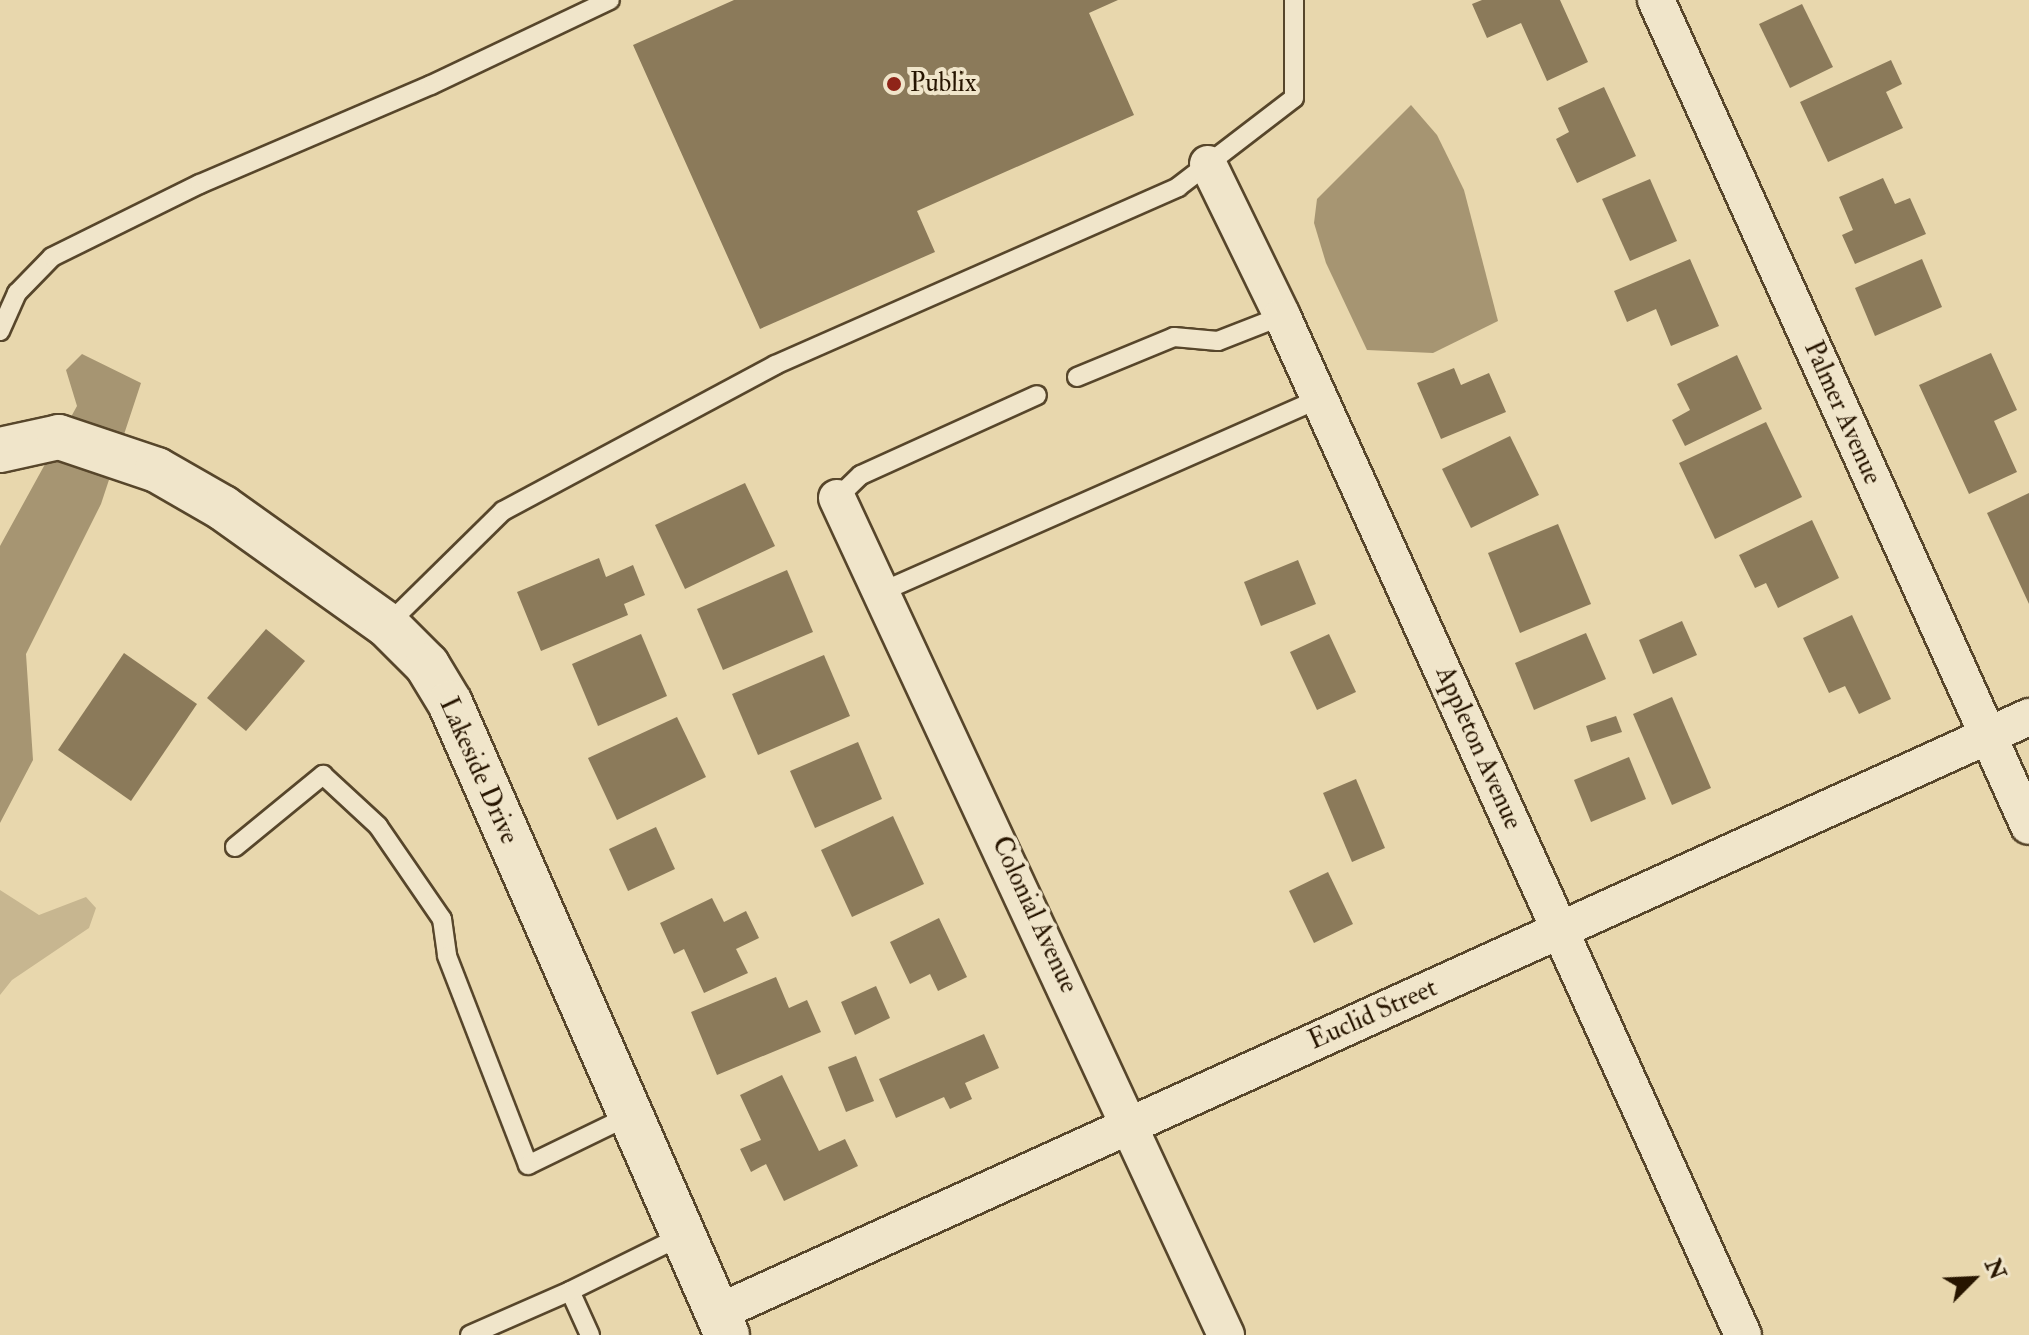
<!DOCTYPE html>
<style>
body{margin:0}
#map{position:relative;width:2029px;height:1335px;overflow:hidden;background:#e8d7ad;font-family:"IM FELL Double Pica",serif}
div>[style]{position:absolute}
[style*='--x']{left:calc(var(--x)*1px);top:calc(var(--y)*1px);width:calc(var(--w)*1px);rotate:calc(var(--a)*1deg)}
.green>*{inset:0;background:#c7b690}
.water>*{inset:0;background:#a69572}
.building>*{inset:0;background:#8b7a5a}
.roads{filter:drop-shadow(2px 0 #57462b) drop-shadow(-2px 0 #57462b) drop-shadow(0 2px #57462b) drop-shadow(0 -2px #57462b)}
.lane>*{height:18px;margin:-9px;padding:0 9px;transform-origin:9px;border-radius:9px;background:#f0e5ca}
.street>*{height:36px;margin:-18px;padding:0 18px;transform-origin:18px;border-radius:18px;background:#f0e5ca}
.secondary>*{height:44px;margin:-22px;padding:0 22px;transform-origin:22px;border-radius:22px;background:#f0e5ca}
.dots>*{width:22px;height:22px;translate:-50% -50%;box-sizing:border-box;border:4px solid #f0e5ca;border-radius:50%}
span{translate:-50% -50%;white-space:nowrap;text-align:center;line-height:1.15;-webkit-text-stroke:8px #f0e5ca;paint-order:stroke}
.poi-label{font-size:26px;color:#271500}
.left{translate:0 -50%;text-align:left}
.street-label{font-size:26px;color:#271500}
.north{position:absolute;left:1933px;top:1239px;width:80px;height:80px;-webkit-text-stroke:6px #f0e5ca;paint-order:stroke;rotate:66deg;font-size:22px;font-weight:700;line-height:32px;text-align:center;color:#271500}
.north::after{content:'';display:block;margin:auto;width:28px;height:36px;background:#271500;clip-path:polygon(50% 0,100% 100%,50% 72%,0 100%)}
</style>
<div id="map">
<div class="green">
<div style="clip-path:polygon(0 890px,39px 915px,86px 897px,96px 908px,89px 928px,12px 980px,0 995px)"></div>
</div>
<div class="water">
<div style="clip-path:polygon(1411px 105px,1437px 135px,1464px 190px,1498px 321px,1433px 353px,1367px 350px,1326px 263px,1314px 223px,1317px 199px)"></div>
<div style="clip-path:polygon(82px 354px,141px 383px,101px 504px,26px 654px,33px 760px,0 823px,0 546px,77px 406px,66px 370px)"></div>
</div>
<div class="building">
<div style="clip-path:polygon(734px 0,1118px 0,1089px 13px,1134px 115px,917px 211px,935px 252px,760px 329px,633px 45px)"></div>
<div style="clip-path:polygon(1482px 0,1560px 0,1588px 62px,1547px 81px,1521px 23px,1487px 38px,1472px 4px)"></div>
<div style="clip-path:polygon(1802px 4px,1833px 67px,1790px 88px,1759px 24px)"></div>
<div style="clip-path:polygon(1891px 60px,1902px 84px,1886px 92px,1903px 128px,1828px 162px,1800px 102px)"></div>
<div style="clip-path:polygon(1604px 87px,1636px 156px,1577px 183px,1556px 139px,1569px 132px,1558px 108px)"></div>
<div style="clip-path:polygon(1883px 178px,1895px 204px,1910px 198px,1926px 234px,1855px 264px,1842px 235px,1853px 230px,1839px 197px)"></div>
<div style="clip-path:polygon(1650px 179px,1677px 241px,1630px 261px,1602px 199px)"></div>
<div style="clip-path:polygon(1690px 259px,1719px 326px,1671px 346px,1656px 309px,1627px 322px,1614px 291px)"></div>
<div style="clip-path:polygon(1922px 259px,1942px 307px,1875px 336px,1855px 288px)"></div>
<div style="clip-path:polygon(1991px 353px,2017px 410px,1994px 421px,2017px 472px,1969px 494px,1919px 385px)"></div>
<div style="clip-path:polygon(1737px 355px,1762px 409px,1685px 446px,1672px 420px,1690px 410px,1677px 384px)"></div>
<div style="clip-path:polygon(1454px 368px,1461px 385px,1489px 373px,1506px 412px,1441px 439px,1417px 383px)"></div>
<div style="clip-path:polygon(1766px 422px,1802px 497px,1715px 539px,1679px 463px)"></div>
<div style="clip-path:polygon(1510px 436px,1539px 495px,1471px 528px,1442px 469px)"></div>
<div style="clip-path:polygon(745px 483px,775px 546px,685px 589px,655px 525px)"></div>
<div style="clip-path:polygon(2029px 493px,2029px 604px,1987px 513px)"></div>
<div style="clip-path:polygon(1812px 520px,1839px 578px,1778px 608px,1766px 583px,1755px 588px,1739px 555px)"></div>
<div style="clip-path:polygon(1558px 524px,1591px 604px,1520px 633px,1488px 553px)"></div>
<div style="clip-path:polygon(599px 558px,606px 577px,633px 565px,645px 595px,624px 604px,628px 615px,541px 651px,517px 592px)"></div>
<div style="clip-path:polygon(1298px 560px,1316px 604px,1261px 626px,1244px 582px)"></div>
<div style="clip-path:polygon(787px 570px,813px 632px,723px 670px,697px 609px)"></div>
<div style="clip-path:polygon(1852px 615px,1891px 699px,1859px 714px,1845px 686px,1829px 693px,1803px 638px)"></div>
<div style="clip-path:polygon(1682px 621px,1697px 655px,1653px 674px,1639px 640px)"></div>
<div style="clip-path:polygon(266px 629px,305px 661px,246px 731px,207px 698px)"></div>
<div style="clip-path:polygon(1586px 633px,1606px 679px,1534px 710px,1515px 663px)"></div>
<div style="clip-path:polygon(641px 634px,667px 696px,598px 726px,572px 664px)"></div>
<div style="clip-path:polygon(1329px 634px,1356px 692px,1317px 710px,1290px 652px)"></div>
<div style="clip-path:polygon(124px 653px,197px 704px,131px 801px,58px 750px)"></div>
<div style="clip-path:polygon(824px 655px,850px 716px,758px 755px,732px 694px)"></div>
<div style="clip-path:polygon(1672px 697px,1711px 788px,1672px 805px,1633px 714px)"></div>
<div style="clip-path:polygon(1616px 716px,1622px 732px,1591px 742px,1586px 726px)"></div>
<div style="clip-path:polygon(677px 717px,706px 777px,617px 820px,588px 758px)"></div>
<div style="clip-path:polygon(858px 742px,882px 799px,815px 828px,790px 771px)"></div>
<div style="clip-path:polygon(1629px 757px,1646px 799px,1591px 822px,1574px 780px)"></div>
<div style="clip-path:polygon(1356px 779px,1385px 848px,1352px 862px,1323px 793px)"></div>
<div style="clip-path:polygon(893px 816px,924px 884px,852px 917px,821px 850px)"></div>
<div style="clip-path:polygon(656px 827px,675px 869px,628px 891px,609px 849px)"></div>
<div style="clip-path:polygon(1328px 872px,1353px 924px,1314px 943px,1289px 891px)"></div>
<div style="clip-path:polygon(712px 898px,724px 922px,746px 911px,759px 938px,736px 949px,748px 973px,704px 993px,684px 949px,674px 954px,660px 923px)"></div>
<div style="clip-path:polygon(939px 918px,967px 977px,938px 991px,930px 974px,910px 984px,890px 942px)"></div>
<div style="clip-path:polygon(776px 977px,789px 1008px,807px 1000px,821px 1032px,717px 1075px,691px 1012px)"></div>
<div style="clip-path:polygon(876px 986px,890px 1018px,855px 1035px,841px 1002px)"></div>
<div style="clip-path:polygon(984px 1034px,999px 1068px,965px 1083px,972px 1099px,950px 1109px,944px 1097px,896px 1118px,879px 1079px)"></div>
<div style="clip-path:polygon(856px 1056px,874px 1101px,846px 1112px,828px 1067px)"></div>
<div style="clip-path:polygon(782px 1075px,819px 1151px,845px 1139px,858px 1166px,784px 1201px,766px 1164px,751px 1172px,740px 1149px,761px 1140px,740px 1095px)"></div>
</div>
<div class="roads">
<div class="lane">
<div style="--x:0;--y:331;--w:42;--a:-65.9"></div>
<div style="--x:17;--y:293;--w:50;--a:-45.8"></div>
<div style="--x:52;--y:257;--w:165;--a:-26.3"></div>
<div style="--x:200;--y:184;--w:251;--a:-23.2"></div>
<div style="--x:431;--y:85;--w:198;--a:-25.4"></div>
<div style="--x:1077;--y:377;--w:105;--a:-22.4"></div>
<div style="--x:1174;--y:337;--w:44;--a:5.2"></div>
<div style="--x:1218;--y:341;--w:69;--a:-21.3"></div>
<div style="--x:837;--y:498;--w:33;--a:-44"></div>
<div style="--x:861;--y:475;--w:193;--a:-24.4"></div>
<div style="--x:881;--y:592;--w:479;--a:-23.8"></div>
<div style="--x:387;--y:625;--w:163;--a:-44.5"></div>
<div style="--x:503;--y:511;--w:309;--a:-28.2"></div>
<div style="--x:775;--y:365;--w:441;--a:-23.8"></div>
<div style="--x:1178;--y:187;--w:146;--a:-37.5"></div>
<div style="--x:1294;--y:98;--w:98;--a:-90"></div>
<div style="--x:235;--y:847;--w:114;--a:-39.3"></div>
<div style="--x:323;--y:775;--w:75;--a:42.8"></div>
<div style="--x:378;--y:826;--w:113;--a:55.5"></div>
<div style="--x:442;--y:919;--w:37;--a:82"></div>
<div style="--x:447;--y:956;--w:224;--a:68.8"></div>
<div style="--x:528;--y:1165;--w:114;--a:-25.9"></div>
<div style="--x:470;--y:1335;--w:109;--a:-23.7"></div>
<div style="--x:590;--y:1335;--w:48;--a:-114.4"></div>
<div style="--x:570;--y:1291;--w:127;--a:-26.2"></div>
</div>
<div class="street">
<div style="--x:1656;--y:0;--w:906;--a:65.7"></div>
<div style="--x:1208;--y:164;--w:169;--a:64"></div>
<div style="--x:1282;--y:316;--w:1118;--a:65.66"></div>
<div style="--x:837;--y:498;--w:923;--a:65.07"></div>
<div style="--x:717;--y:1313;--w:1441;--a:-24.43"></div>
</div>
<div class="secondary">
<div style="--x:0;--y:450;--w:60;--a:-12.4"></div>
<div style="--x:59;--y:437;--w:103;--a:18.6"></div>
<div style="--x:157;--y:470;--w:76;--a:29.9"></div>
<div style="--x:223;--y:508;--w:201;--a:35.5"></div>
<div style="--x:387;--y:625;--w:57;--a:45"></div>
<div style="--x:427;--y:665;--w:44;--a:58.8"></div>
<div style="--x:450;--y:703;--w:690;--a:66.33"></div>
</div>
</div>
<div class="dots">
<div style="left:894px;top:84px;background:#8f2418"></div>
</div>
<div class="poi-label">
<span class="left" style="left:910px;top:84px">Publix</span>
</div>
<div class="street-label">
<span style="left:1842px;top:413px;rotate:66deg">Palmer Avenue</span>
<span style="left:1478px;top:748px;rotate:66deg">Appleton Avenue</span>
<span style="left:478px;top:771px;rotate:66deg">Lakeside Drive</span>
<span style="left:1034px;top:915px;rotate:65deg">Colonial Avenue</span>
<span style="left:1373px;top:1015px;rotate:-24deg">Euclid Street</span>
</div>
<div class="north">N</div>
</div>
